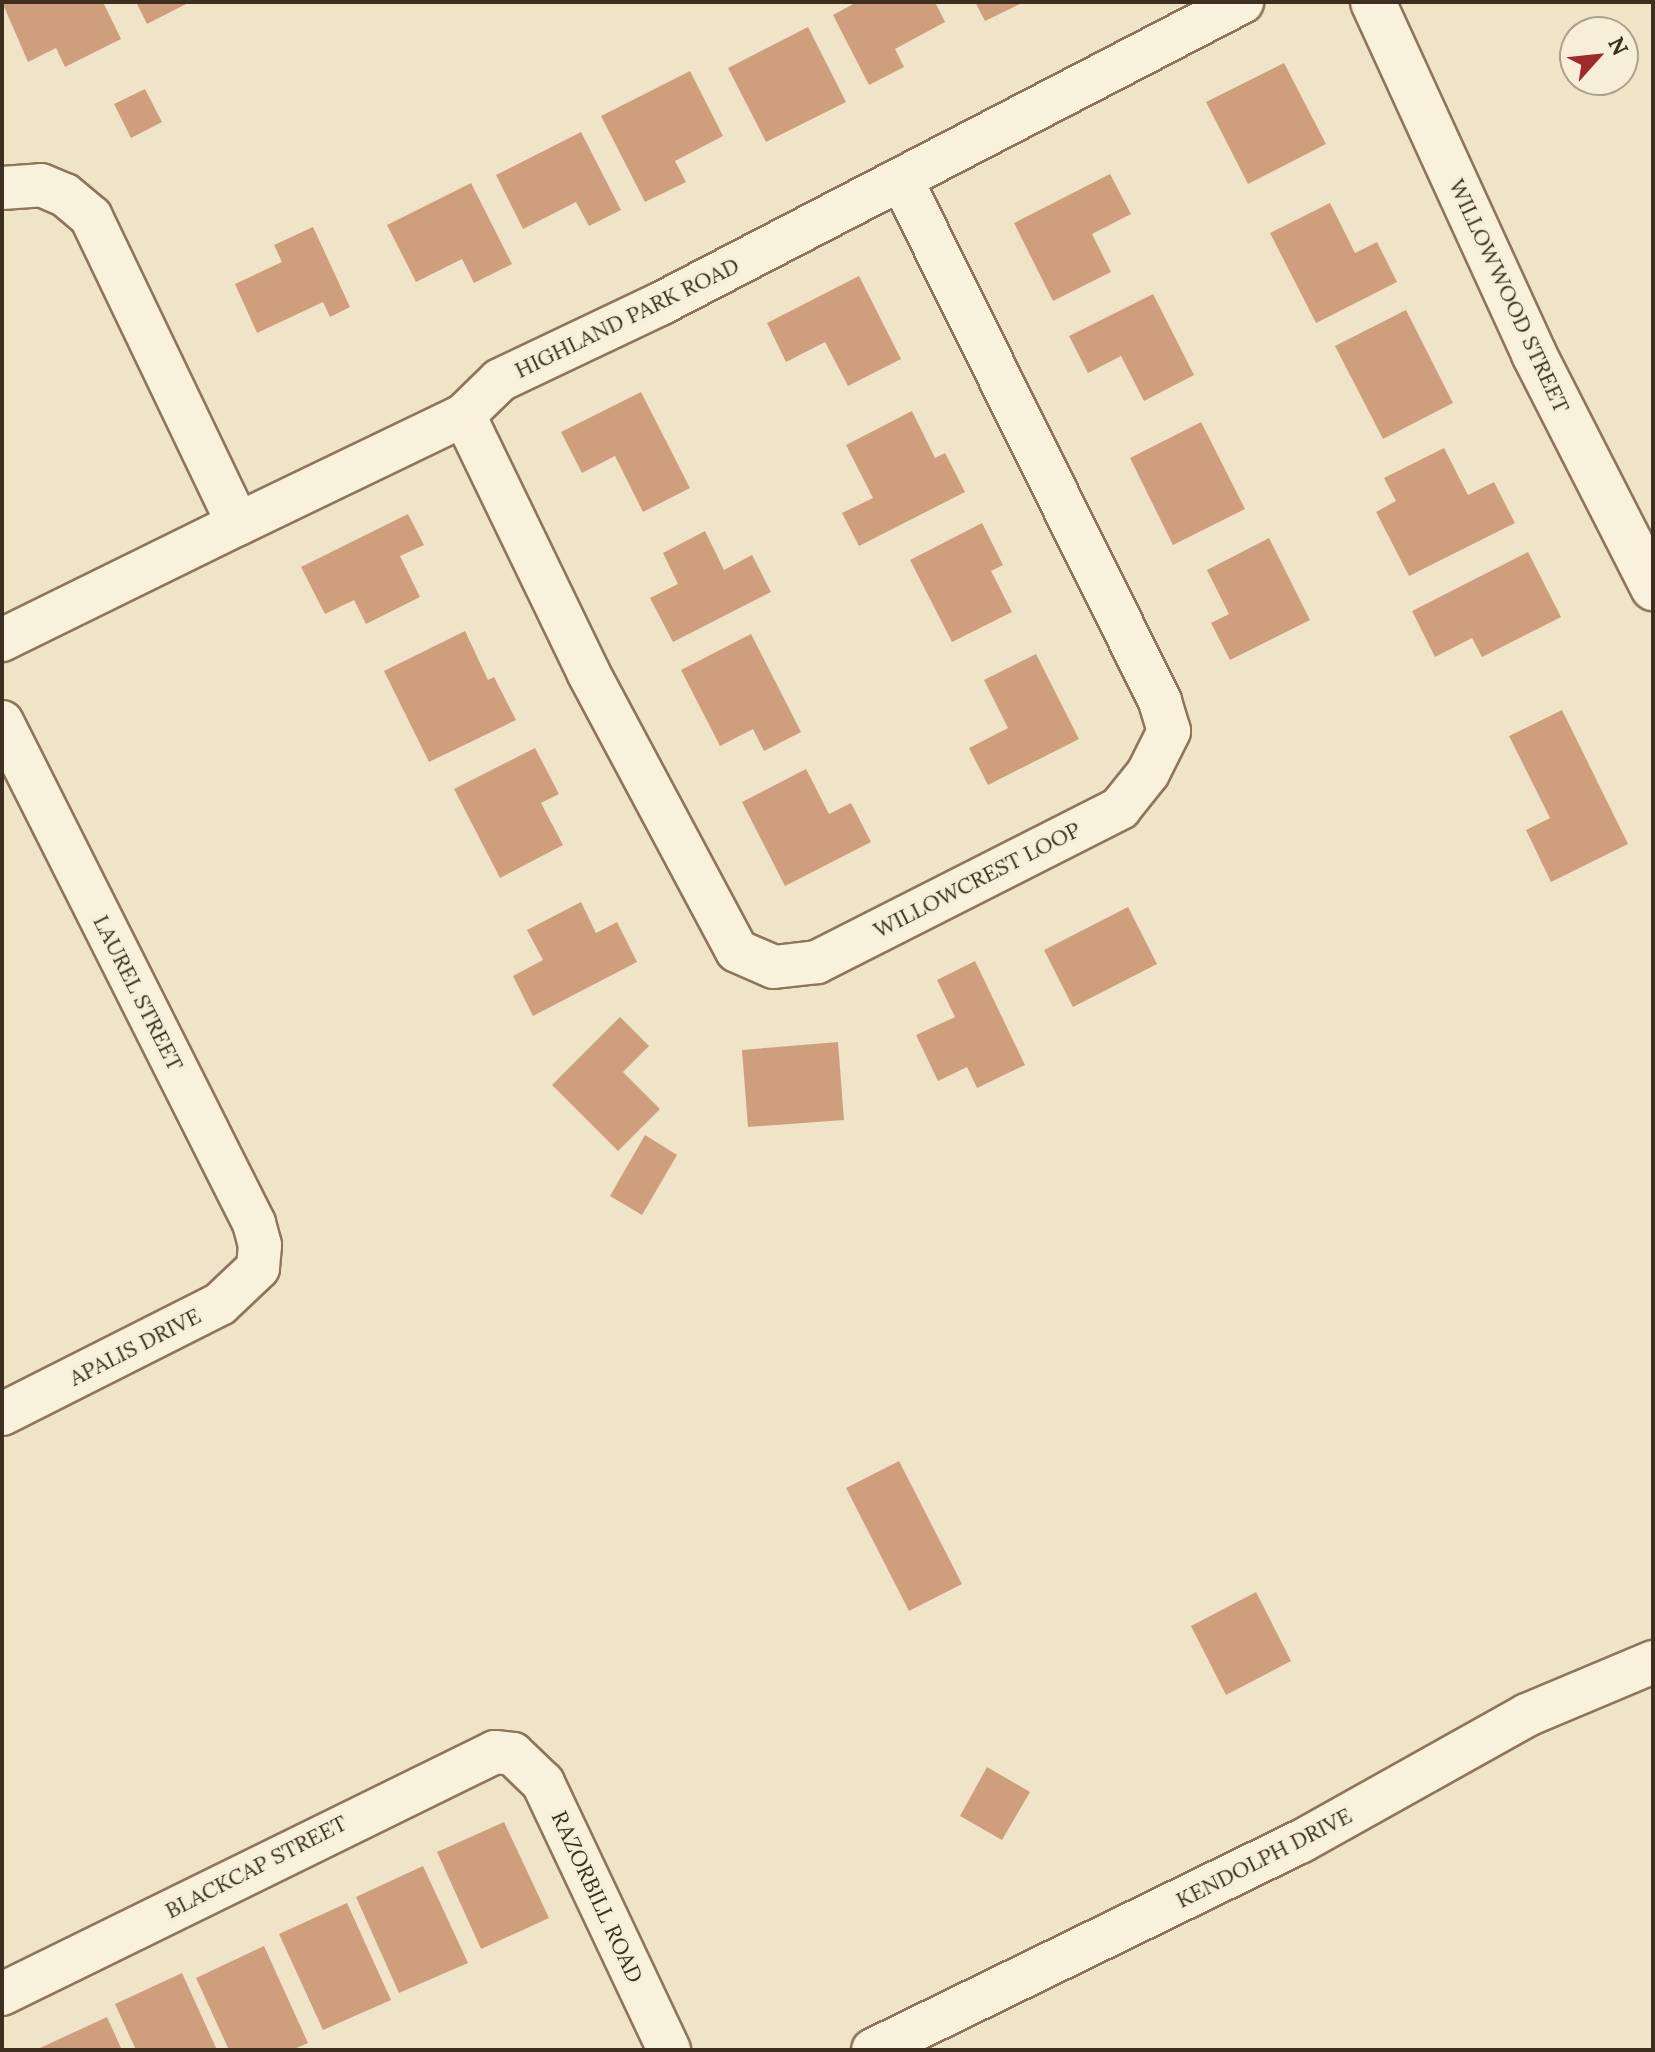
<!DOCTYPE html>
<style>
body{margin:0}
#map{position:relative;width:1655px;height:2052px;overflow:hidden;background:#f0e4c8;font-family:Lora,serif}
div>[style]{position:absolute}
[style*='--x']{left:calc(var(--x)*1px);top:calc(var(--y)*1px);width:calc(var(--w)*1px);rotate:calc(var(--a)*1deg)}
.building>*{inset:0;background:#cf9f7d}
.roads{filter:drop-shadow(2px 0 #8d765c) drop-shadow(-2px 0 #8d765c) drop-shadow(0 2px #8d765c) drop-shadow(0 -2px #8d765c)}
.street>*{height:42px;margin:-21px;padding:0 21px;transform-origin:21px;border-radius:21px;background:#faf1dc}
.secondary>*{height:44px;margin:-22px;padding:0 22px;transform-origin:22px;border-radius:22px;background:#faf1dc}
span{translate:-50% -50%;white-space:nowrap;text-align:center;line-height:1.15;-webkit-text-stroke:6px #f7eed8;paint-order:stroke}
.street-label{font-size:22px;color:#3d2e20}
.frame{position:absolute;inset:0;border:4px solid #3d2e20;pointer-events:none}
.north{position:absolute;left:1559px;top:16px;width:80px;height:80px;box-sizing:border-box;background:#f7eed8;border:2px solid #ada18e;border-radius:50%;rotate:63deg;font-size:22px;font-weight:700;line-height:32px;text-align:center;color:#3d2e20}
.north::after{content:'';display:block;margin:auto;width:28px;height:36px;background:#9e2a2b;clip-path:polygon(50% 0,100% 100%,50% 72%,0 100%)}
</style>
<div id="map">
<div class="building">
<div style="clip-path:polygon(2px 2px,103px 2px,121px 39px,65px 67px,56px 48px,28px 62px)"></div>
<div style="clip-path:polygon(136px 2px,190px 2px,147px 24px)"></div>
<div style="clip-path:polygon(857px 2px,935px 2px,945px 22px,895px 49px,904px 67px,869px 85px,833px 15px)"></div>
<div style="clip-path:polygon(975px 2px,1024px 2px,985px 21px)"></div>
<div style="clip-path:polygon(808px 27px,846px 102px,766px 142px,728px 68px)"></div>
<div style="clip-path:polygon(1284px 63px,1326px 144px,1248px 184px,1206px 102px)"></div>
<div style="clip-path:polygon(690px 71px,723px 136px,675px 161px,686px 182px,645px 202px,601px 116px)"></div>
<div style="clip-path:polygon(145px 89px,162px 122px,131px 138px,114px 104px)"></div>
<div style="clip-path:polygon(581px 132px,621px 210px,589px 226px,576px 202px,523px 229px,496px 175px)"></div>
<div style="clip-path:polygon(1110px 174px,1131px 214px,1092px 234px,1111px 272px,1053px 301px,1014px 223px)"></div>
<div style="clip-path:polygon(471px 183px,512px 264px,474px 283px,462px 259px,416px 282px,387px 225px)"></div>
<div style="clip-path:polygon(1330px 203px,1355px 253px,1377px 242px,1397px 282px,1316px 323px,1270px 233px)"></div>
<div style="clip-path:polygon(313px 227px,350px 307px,330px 317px,323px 302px,257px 333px,235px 284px,282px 262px,274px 245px)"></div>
<div style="clip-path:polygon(859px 276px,901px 359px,848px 386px,825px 342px,786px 362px,767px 323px)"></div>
<div style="clip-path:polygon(1153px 294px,1194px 375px,1144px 401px,1121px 356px,1088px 373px,1069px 336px)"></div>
<div style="clip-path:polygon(1406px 310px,1453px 403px,1383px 439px,1335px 346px)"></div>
<div style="clip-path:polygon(641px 392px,690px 488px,643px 512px,615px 456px,582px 473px,561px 432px)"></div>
<div style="clip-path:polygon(912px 411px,935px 458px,945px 453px,965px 492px,859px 546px,842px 513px,873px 498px,846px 445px)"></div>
<div style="clip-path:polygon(1201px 422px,1245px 509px,1173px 545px,1130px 458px)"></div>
<div style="clip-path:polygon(1444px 448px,1468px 495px,1494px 482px,1515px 523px,1409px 576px,1376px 512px,1396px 501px,1384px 478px)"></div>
<div style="clip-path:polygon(408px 514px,424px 545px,400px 556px,420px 597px,366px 624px,354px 600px,325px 614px,301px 567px)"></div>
<div style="clip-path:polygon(982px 523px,1003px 565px,991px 571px,1012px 612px,952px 642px,910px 560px)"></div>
<div style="clip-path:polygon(705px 531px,724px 570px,752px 555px,771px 592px,673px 642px,650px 598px,678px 584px,663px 553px)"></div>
<div style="clip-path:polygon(1269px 538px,1310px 620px,1230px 660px,1211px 623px,1229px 614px,1207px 570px)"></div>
<div style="clip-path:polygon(1528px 552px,1561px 617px,1482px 657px,1472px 638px,1435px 657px,1412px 611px)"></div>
<div style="clip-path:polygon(465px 631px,488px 680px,494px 677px,516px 720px,429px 762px,384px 671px)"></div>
<div style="clip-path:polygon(751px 634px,801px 732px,764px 751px,753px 729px,720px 746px,681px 670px)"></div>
<div style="clip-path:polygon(1036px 654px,1079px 739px,988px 785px,969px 748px,1008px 728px,984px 680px)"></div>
<div style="clip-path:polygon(1562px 710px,1628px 844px,1551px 882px,1526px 830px,1550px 818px,1509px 736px)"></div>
<div style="clip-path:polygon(535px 748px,559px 794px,541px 803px,563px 845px,500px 878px,454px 789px)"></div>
<div style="clip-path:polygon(806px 769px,829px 814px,851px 803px,871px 842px,785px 886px,742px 802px)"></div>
<div style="clip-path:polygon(581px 902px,596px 933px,617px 922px,637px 962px,533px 1016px,513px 976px,543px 960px,527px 930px)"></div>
<div style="clip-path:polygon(1128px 907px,1157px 964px,1073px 1007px,1044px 950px)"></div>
<div style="clip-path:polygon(975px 961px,1025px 1065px,977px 1088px,967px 1067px,938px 1081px,916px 1035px,955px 1017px,937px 980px)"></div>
<div style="clip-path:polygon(620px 1017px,649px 1046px,623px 1072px,660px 1109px,618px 1151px,552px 1085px)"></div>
<div style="clip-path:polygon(838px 1042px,844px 1120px,748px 1127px,742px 1050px)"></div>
<div style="clip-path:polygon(645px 1135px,677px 1155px,642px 1215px,610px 1196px)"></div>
<div style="clip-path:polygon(899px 1461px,962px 1584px,909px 1611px,846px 1488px)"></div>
<div style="clip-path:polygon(1256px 1592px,1291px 1661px,1226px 1695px,1191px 1626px)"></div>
<div style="clip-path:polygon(987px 1767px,1030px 1792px,1002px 1840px,960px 1816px)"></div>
<div style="clip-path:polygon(504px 1822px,549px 1918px,481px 1949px,437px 1852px)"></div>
<div style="clip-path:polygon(423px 1866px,468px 1963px,399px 1993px,356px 1897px)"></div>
<div style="clip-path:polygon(347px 1903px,391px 2000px,323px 2030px,279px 1934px)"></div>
<div style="clip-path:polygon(264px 1946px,308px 2043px,292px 2050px,229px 2050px,196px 1978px)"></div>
<div style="clip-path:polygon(182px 1973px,217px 2050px,136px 2050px,115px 2004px)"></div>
<div style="clip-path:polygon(107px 2017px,122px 2050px,41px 2050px,40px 2048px)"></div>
</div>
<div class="roads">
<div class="street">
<div style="--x:2;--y:188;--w:39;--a:-4"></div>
<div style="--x:41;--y:185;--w:26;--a:23"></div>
<div style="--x:65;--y:195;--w:34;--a:40"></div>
<div style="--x:91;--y:217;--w:340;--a:64.4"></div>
<div style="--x:238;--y:524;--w:251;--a:-25.7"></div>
<div style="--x:464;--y:415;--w:50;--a:-44.2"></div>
<div style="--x:500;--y:380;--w:177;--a:-25.4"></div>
<div style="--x:660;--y:304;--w:656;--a:-27.42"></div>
<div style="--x:464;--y:415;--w:285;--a:64.2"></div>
<div style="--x:588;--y:672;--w:316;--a:61.9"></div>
<div style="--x:737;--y:951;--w:40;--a:23.4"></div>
<div style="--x:774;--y:967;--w:43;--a:-6.6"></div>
<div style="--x:817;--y:962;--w:340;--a:-26.9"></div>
<div style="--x:1120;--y:808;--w:45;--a:-51.3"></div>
<div style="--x:1148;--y:773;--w:47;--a:-63.4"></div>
<div style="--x:1169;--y:731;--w:31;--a:-107"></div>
<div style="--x:1160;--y:701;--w:580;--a:-116.39"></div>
<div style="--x:2;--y:640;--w:263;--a:-26.2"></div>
<div style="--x:2;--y:722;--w:561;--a:63.3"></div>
<div style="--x:254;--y:1223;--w:23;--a:75"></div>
<div style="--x:260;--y:1245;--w:23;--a:95"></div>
<div style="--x:258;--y:1268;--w:52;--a:136.5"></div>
<div style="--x:220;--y:1304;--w:244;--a:153.2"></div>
<div style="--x:2;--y:1994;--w:549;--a:-26.15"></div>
<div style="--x:495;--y:1752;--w:18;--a:6"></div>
<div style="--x:513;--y:1754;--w:42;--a:44"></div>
<div style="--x:543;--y:1783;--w:295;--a:64.7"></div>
<div style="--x:873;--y:2050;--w:475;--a:-26"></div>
<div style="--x:1300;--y:1842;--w:260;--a:-29.2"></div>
<div style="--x:1527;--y:1715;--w:137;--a:-22.8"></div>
</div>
<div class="secondary">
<div style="--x:1373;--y:2;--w:387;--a:65.4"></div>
<div style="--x:1534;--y:354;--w:263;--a:63"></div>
</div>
</div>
<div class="street-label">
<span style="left:1509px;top:296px;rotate:65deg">WILLOWWOOD STREET</span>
<span style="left:627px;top:318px;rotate:-26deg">HIGHLAND PARK ROAD</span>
<span style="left:977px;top:880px;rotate:-27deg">WILLOWCREST LOOP</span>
<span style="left:138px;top:993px;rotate:63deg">LAUREL STREET</span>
<span style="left:135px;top:1347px;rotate:-27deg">APALIS DRIVE</span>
<span style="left:1264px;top:1858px;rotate:-27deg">KENDOLPH DRIVE</span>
<span style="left:256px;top:1867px;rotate:-27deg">BLACKCAP STREET</span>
<span style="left:597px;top:1897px;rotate:65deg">RAZORBILL ROAD</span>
</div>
<div class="frame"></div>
<div class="north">N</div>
</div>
